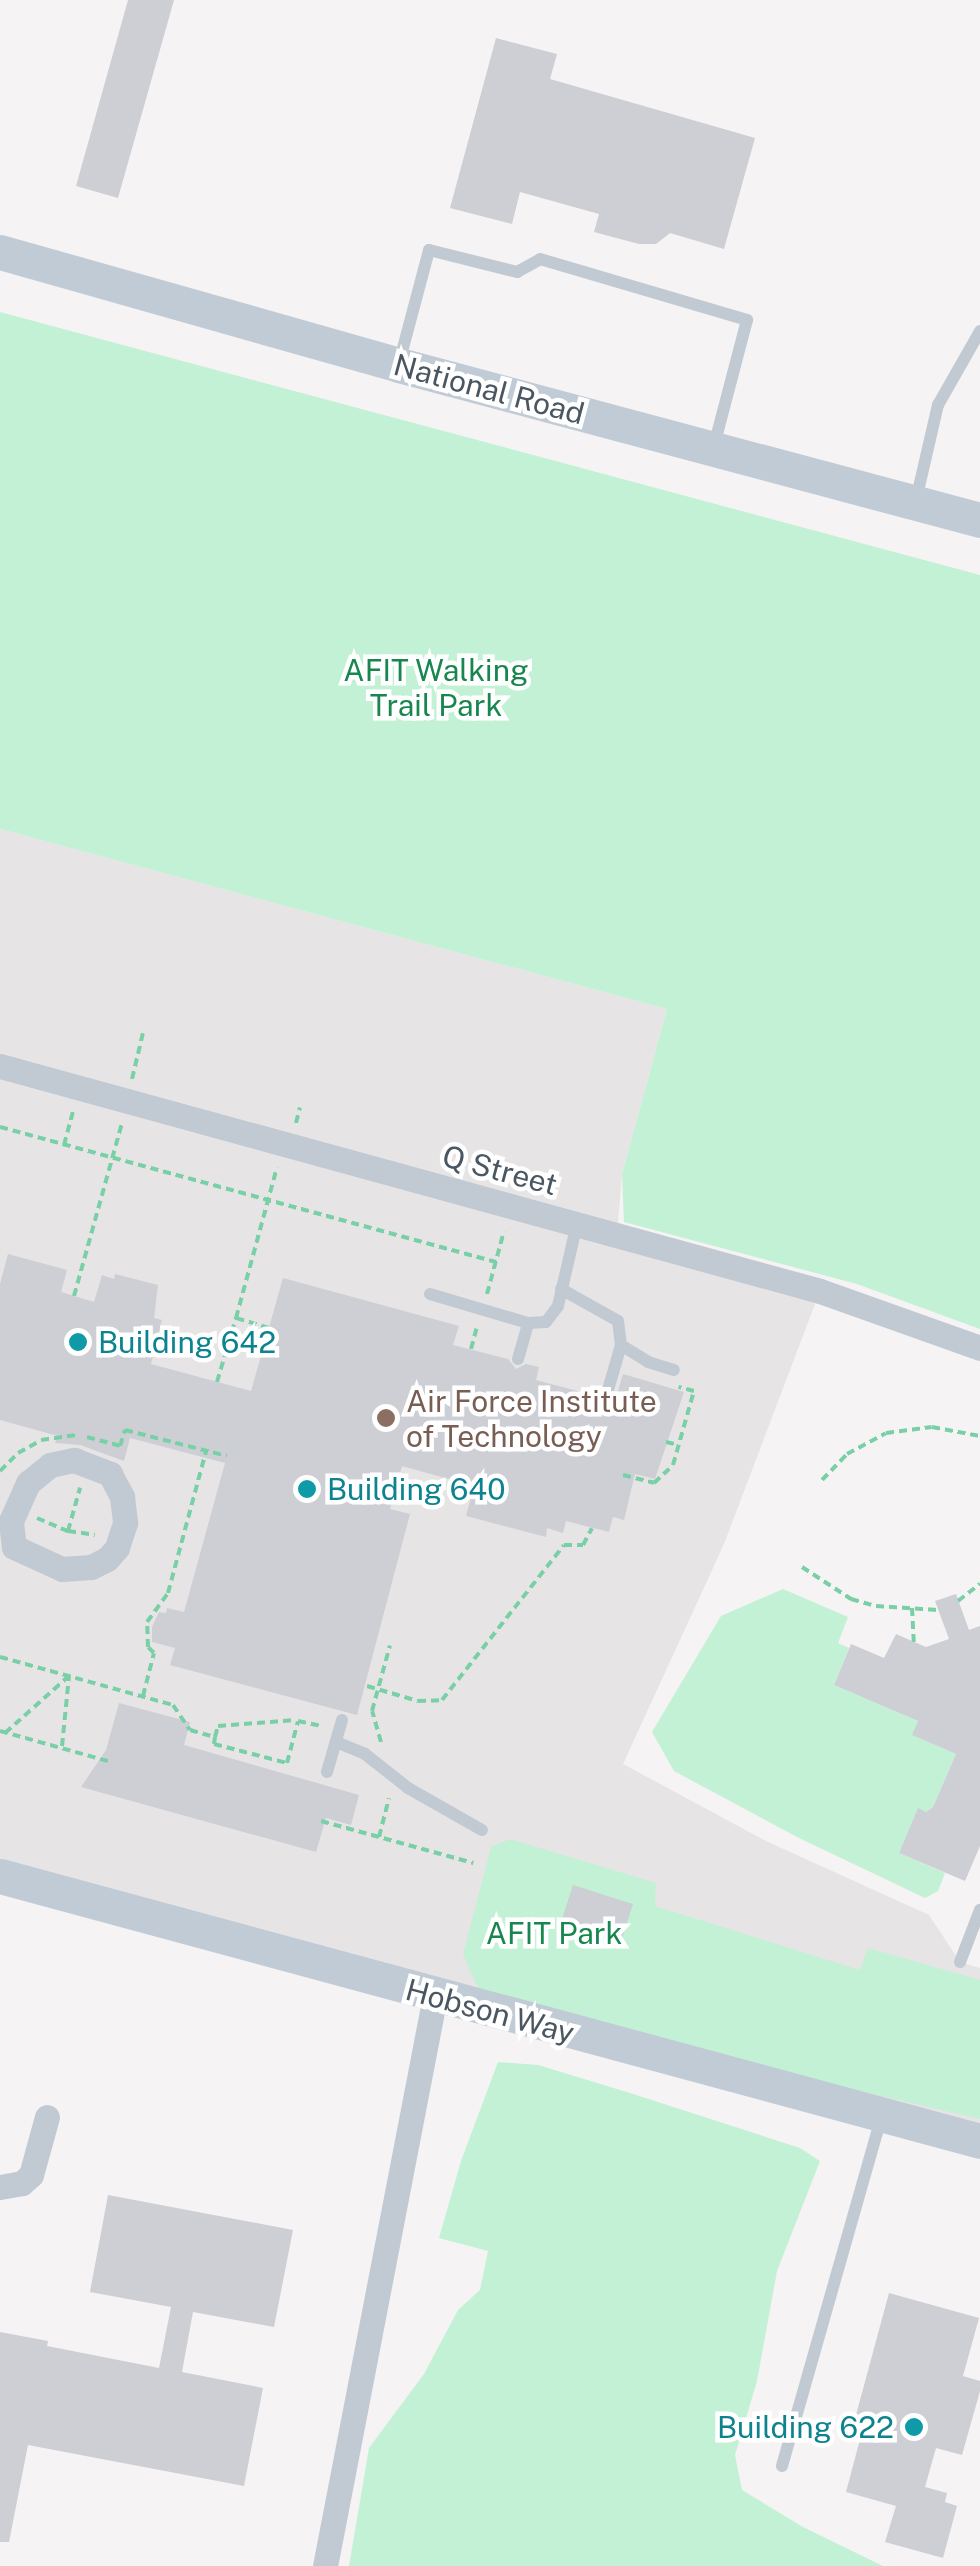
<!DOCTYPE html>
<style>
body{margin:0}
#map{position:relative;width:980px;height:2566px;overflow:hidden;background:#f5f3f3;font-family:"Public Sans",sans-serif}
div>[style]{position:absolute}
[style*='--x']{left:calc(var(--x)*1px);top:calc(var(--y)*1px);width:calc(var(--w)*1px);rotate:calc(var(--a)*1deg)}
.education>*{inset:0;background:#e6e4e5}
.green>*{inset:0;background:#c3f1d5}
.building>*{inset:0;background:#cdcfd5}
.path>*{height:4px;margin-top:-2px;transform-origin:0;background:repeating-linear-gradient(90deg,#7ad0a6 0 8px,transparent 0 13px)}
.lane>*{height:12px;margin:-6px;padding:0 6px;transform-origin:6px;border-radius:6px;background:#c1cad2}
.street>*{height:25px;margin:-12.5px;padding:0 12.5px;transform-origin:12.5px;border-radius:12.5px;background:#c1cad2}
.secondary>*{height:35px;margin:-17.5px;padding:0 17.5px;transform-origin:17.5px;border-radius:17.5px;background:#c1cbd6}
.dots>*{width:28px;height:28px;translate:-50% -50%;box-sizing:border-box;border:5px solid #fff;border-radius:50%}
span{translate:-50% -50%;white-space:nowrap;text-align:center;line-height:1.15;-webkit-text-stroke:9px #fff;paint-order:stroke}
.street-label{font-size:30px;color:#4a5661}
.park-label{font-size:30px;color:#17864f}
.culture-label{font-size:30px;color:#0d838f}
.left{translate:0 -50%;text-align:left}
.right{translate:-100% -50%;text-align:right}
.education-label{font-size:30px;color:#785e54}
</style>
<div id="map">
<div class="education">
<div style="clip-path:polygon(0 829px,667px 1009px,622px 1174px,617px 1235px,820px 1291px,724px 1544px,623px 1764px,766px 1841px,929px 1915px,960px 1962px,980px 1968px,980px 2126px,0 1859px)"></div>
</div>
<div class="green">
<div style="clip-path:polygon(0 312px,980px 575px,980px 1329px,857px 1284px,624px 1222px,622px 1174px,667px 1009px,0 829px)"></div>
<div style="clip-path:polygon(783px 1589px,848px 1617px,838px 1643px,849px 1648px,834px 1685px,918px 1721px,913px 1735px,956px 1754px,933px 1807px,926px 1812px,918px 1809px,899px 1853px,945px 1873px,938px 1891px,925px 1898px,799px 1838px,674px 1771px,652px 1732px,721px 1616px)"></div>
<div style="clip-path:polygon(510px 1839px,656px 1883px,655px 1906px,860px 1970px,868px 1948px,980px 1980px,980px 2119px,676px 2048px,479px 1991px,463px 1954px,491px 1847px)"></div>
<div style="clip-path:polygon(498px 2062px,538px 2065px,630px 2093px,800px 2148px,820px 2161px,777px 2271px,757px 2381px,735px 2455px,742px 2490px,803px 2527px,883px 2566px,349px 2566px,369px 2448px,424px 2374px,458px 2310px,480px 2290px,488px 2251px,439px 2238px,461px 2161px)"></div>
</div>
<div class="building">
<div style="clip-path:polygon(128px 0,174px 0,118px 198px,76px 186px)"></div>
<div style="clip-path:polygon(496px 38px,557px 54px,550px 79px,755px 138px,724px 249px,670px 233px,656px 244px,639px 244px,594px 232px,599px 214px,520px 192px,512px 224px,450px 208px)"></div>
<div style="clip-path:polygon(8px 1254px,67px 1270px,61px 1292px,94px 1302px,102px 1275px,114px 1279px,115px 1274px,158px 1285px,154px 1318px,162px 1320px,151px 1364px,251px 1391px,283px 1278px,459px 1326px,453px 1345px,508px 1359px,516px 1369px,526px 1364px,539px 1367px,536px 1380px,596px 1396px,602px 1406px,615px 1401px,623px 1374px,684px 1392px,655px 1479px,635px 1474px,624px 1520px,613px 1517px,609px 1532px,566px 1521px,563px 1533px,547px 1528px,546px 1537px,466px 1516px,474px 1486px,402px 1466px,390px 1509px,410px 1514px,357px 1715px,170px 1665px,175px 1648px,152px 1642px,152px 1627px,159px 1612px,166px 1613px,167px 1608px,184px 1612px,225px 1463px,130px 1438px,124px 1461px,80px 1445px,55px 1443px,58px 1436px,0 1420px,0 1284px)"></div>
<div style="clip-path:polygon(956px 1594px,969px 1630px,980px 1626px,980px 1846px,965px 1881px,899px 1853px,918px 1808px,926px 1812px,933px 1807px,956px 1754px,912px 1735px,918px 1721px,834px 1685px,851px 1644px,884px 1658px,896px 1634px,926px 1647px,949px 1639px,935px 1601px)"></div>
<div style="clip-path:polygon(119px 1703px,190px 1722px,184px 1745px,359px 1795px,351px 1825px,326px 1818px,316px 1852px,81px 1787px,106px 1750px)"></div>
<div style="clip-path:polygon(573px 1885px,633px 1904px,620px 1945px,560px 1925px)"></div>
<div style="clip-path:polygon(108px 2195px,293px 2230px,274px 2327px,193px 2312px,182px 2372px,263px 2388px,244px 2486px,28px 2445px,9px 2542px,0 2542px,0 2332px,48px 2341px,47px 2346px,159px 2368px,171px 2307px,90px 2292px)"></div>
<div style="clip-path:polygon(889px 2293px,979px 2318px,963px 2376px,980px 2381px,980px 2391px,962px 2455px,936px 2448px,925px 2487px,947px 2493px,945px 2502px,957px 2506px,943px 2558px,885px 2542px,896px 2506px,846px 2492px,863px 2428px,853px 2426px)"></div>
</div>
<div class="path">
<div style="--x:132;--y:1079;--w:47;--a:-76.6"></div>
<div style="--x:296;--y:1123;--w:16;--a:-76"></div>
<div style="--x:0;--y:1127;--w:514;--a:15.23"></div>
<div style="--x:64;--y:1145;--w:35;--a:-75"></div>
<div style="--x:517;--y:1183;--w:16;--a:-75"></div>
<div style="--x:487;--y:1294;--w:65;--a:-74.9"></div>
<div style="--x:74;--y:1296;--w:180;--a:-74.5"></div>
<div style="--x:269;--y:1328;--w:34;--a:-163"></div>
<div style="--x:236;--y:1318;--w:156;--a:-74.8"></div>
<div style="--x:471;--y:1349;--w:23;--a:-75"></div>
<div style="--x:217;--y:1382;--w:67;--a:-73.5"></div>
<div style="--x:87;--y:1437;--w:34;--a:15"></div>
<div style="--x:120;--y:1446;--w:17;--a:-73"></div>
<div style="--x:125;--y:1430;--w:105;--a:14.3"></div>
<div style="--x:666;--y:1442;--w:13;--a:13"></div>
<div style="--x:0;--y:1471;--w:25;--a:-45"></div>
<div style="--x:18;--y:1453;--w:26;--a:-29"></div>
<div style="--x:41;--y:1440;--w:37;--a:-8"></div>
<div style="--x:623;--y:1475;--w:32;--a:14"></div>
<div style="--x:654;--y:1483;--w:26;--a:-43"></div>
<div style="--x:673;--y:1465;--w:77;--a:-74.2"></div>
<div style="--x:694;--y:1391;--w:16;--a:-165"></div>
<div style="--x:822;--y:1480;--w:36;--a:-46"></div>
<div style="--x:847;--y:1454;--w:44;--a:-28.3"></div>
<div style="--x:886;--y:1433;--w:46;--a:-7.4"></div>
<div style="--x:932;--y:1427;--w:49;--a:10.6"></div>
<div style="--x:37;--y:1518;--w:34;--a:23"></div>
<div style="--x:68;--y:1531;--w:27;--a:8"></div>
<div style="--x:68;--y:1531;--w:45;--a:-74.4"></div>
<div style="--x:802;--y:1567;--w:59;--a:33.1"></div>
<div style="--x:851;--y:1599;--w:26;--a:16"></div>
<div style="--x:876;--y:1606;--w:62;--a:3.7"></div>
<div style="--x:958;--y:1601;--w:28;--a:-38"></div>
<div style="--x:912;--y:1608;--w:34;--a:87"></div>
<div style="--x:0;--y:1657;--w:180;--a:15.5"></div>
<div style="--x:173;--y:1705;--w:30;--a:56"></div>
<div style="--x:190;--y:1730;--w:26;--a:16"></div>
<div style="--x:215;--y:1737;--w:7;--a:98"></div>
<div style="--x:214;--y:1744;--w:75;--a:14.6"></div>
<div style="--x:287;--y:1763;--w:43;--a:-75.3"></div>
<div style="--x:298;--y:1721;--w:24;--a:12"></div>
<div style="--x:367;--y:1686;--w:53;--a:16.4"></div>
<div style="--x:418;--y:1701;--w:24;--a:-2"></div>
<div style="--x:442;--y:1700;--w:197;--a:-51.8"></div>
<div style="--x:564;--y:1545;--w:19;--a:0"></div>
<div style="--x:583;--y:1545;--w:19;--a:-62"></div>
<div style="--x:143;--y:1696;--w:44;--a:-75.7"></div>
<div style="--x:154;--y:1653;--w:8;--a:-135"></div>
<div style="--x:148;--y:1647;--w:25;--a:-92"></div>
<div style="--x:147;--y:1622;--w:36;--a:-54"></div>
<div style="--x:168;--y:1593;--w:147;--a:-75"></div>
<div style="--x:0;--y:1731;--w:115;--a:15.6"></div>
<div style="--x:5;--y:1733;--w:86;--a:-41.7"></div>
<div style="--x:215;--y:1737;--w:11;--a:-75"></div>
<div style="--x:218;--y:1726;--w:78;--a:-4.4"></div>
<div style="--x:381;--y:1742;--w:32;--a:-106"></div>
<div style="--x:372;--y:1711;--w:68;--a:-74.7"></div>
<div style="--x:62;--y:1746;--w:70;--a:-84.3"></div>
<div style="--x:321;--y:1821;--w:158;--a:15.4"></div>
<div style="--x:379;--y:1837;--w:40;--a:-75.6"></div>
</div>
<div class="lane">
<div style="--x:399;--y:363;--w:117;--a:-75.1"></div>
<div style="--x:429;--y:250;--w:91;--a:14"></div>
<div style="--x:517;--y:272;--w:26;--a:-29"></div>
<div style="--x:540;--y:259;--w:216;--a:16.4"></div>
<div style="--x:747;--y:320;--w:130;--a:104.7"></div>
<div style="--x:916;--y:500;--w:98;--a:-77"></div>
<div style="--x:938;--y:405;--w:85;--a:-60.4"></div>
<div style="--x:561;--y:1289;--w:65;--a:29.3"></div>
<div style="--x:618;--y:1321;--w:24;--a:83"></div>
<div style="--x:621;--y:1345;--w:54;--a:106.1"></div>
<div style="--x:430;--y:1294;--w:102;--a:16.5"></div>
<div style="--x:528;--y:1323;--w:18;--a:-3"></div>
<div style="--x:546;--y:1322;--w:20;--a:-53"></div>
<div style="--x:558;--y:1306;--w:84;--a:-77"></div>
<div style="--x:621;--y:1345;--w:32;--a:32"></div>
<div style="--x:648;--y:1362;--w:27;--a:17"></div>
<div style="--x:518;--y:1359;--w:37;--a:-74"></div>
<div style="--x:336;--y:1742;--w:31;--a:22"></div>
<div style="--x:365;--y:1754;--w:55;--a:38.3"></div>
<div style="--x:408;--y:1788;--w:85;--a:29.6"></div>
<div style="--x:327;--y:1772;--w:54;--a:-73.9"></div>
<div style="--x:960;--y:1962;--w:56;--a:-69"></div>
<div style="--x:782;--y:2466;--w:362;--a:-74.1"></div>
</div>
<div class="street">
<div style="--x:0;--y:1066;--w:850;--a:15.34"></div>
<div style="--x:820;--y:1291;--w:170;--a:19.6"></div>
<div style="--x:74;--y:1460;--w:39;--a:21"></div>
<div style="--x:110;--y:1474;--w:26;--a:62"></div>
<div style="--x:122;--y:1497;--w:26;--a:83"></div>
<div style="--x:125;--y:1523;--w:26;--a:108"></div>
<div style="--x:117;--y:1548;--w:15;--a:132"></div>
<div style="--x:107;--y:1559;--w:18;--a:153"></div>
<div style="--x:91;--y:1567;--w:29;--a:176"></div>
<div style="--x:62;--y:1569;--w:53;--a:-155.4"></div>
<div style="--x:14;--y:1547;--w:26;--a:-97"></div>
<div style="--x:11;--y:1521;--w:42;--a:-65.9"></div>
<div style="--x:28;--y:1483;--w:28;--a:-39"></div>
<div style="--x:50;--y:1465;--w:25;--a:-12"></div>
<div style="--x:0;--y:2187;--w:22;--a:-10"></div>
<div style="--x:22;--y:2183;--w:12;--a:-42"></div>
<div style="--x:31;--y:2175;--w:60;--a:-74.6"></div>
<div style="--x:325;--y:2566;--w:581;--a:-79.08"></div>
</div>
<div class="secondary">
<div style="--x:0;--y:252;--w:415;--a:15.8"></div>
<div style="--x:399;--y:365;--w:601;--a:14.94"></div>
<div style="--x:0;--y:1876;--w:1015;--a:15.13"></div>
</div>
<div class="dots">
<div style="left:78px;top:1342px;background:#0f9aa8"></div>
<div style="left:386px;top:1418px;background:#8d6e63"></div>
<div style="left:307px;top:1489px;background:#0f9aa8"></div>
<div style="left:914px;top:2427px;background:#0f9aa8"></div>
</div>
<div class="street-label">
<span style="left:489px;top:389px;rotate:15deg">National Road</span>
<span style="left:500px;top:1170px;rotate:15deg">Q Street</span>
<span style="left:490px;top:2011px;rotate:15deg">Hobson Way</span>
</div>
<div class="park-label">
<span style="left:436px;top:687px">AFIT Walking<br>Trail Park</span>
<span style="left:554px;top:1933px">AFIT Park</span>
</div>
<div class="culture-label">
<span class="left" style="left:98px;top:1342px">Building 642</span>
<span class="left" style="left:327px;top:1489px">Building 640</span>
<span class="right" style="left:894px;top:2427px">Building 622</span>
</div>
<div class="education-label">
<span class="left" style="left:406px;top:1418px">Air Force Institute<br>of Technology</span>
</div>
</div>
